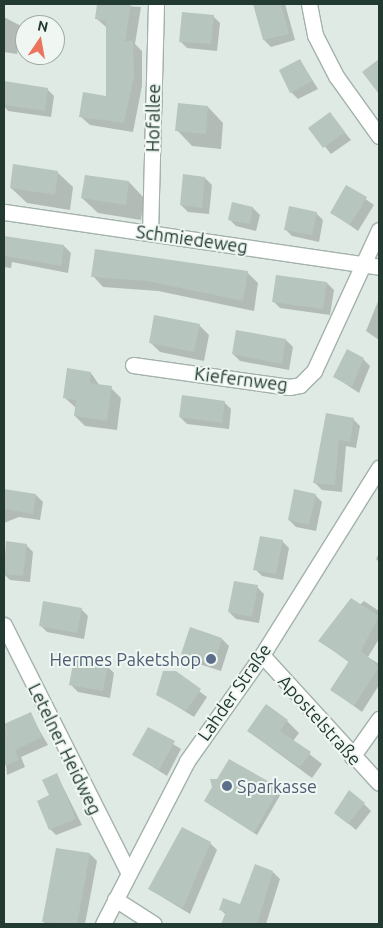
<!DOCTYPE html>
<meta charset="utf-8">
<style>
body{margin:0}
#map{position:relative;width:383px;height:928px;overflow:hidden;background:#e0eae5;font-family:Ubuntu,sans-serif}
div>[style]{position:absolute}
[style*='--x']{left:calc(var(--x)*1px);top:calc(var(--y)*1px);width:calc(var(--w)*1px);rotate:calc(var(--a)*1deg)}
.shadow>*{inset:0;background:#0003}
.building>*{inset:0;background:#b6c5bd}
.roads{filter:drop-shadow(1px 0 #a3b2ab) drop-shadow(-1px 0 #a3b2ab) drop-shadow(0 1px #a3b2ab) drop-shadow(0 -1px #a3b2ab)}
.minor>*{height:15px;margin:-7.5px;padding:0 7.5px;transform-origin:7.5px;border-radius:7.5px;background:#fff}
.dots>*{width:14px;height:14px;translate:-50% -50%;box-sizing:border-box;border:2px solid #f0f7f3;border-radius:50%}
span{translate:-50% -50%;white-space:nowrap;text-align:center;line-height:1.15;-webkit-text-stroke:4px #f0f7f3;paint-order:stroke}
.street-label{font-size:18px;color:#223a31}
.service-label{font-size:18px;color:#4e5e75}
.right{translate:-100% -50%;text-align:right}
.left{translate:0 -50%;text-align:left}
.frame{position:absolute;inset:0;border:5px solid #223a31;pointer-events:none}
.north{position:absolute;left:15px;top:15px;width:50px;height:50px;box-sizing:border-box;background:#f0f7f3;border:1px solid #9eaba5;border-radius:50%;rotate:12deg;font-size:14px;font-weight:700;line-height:20px;text-align:center;color:#223a31}
.north::after{content:'';display:block;margin:auto;width:18px;height:22px;background:#ea745e;clip-path:polygon(50% 0,100% 100%,50% 72%,0 100%)}
</style>
<div id="map">
<div class="shadow">
<div style="clip-path:polygon(99px 4px,141px 7px,135px 44px,142px 51px,142px 86px,133px 132px,90px 125px,80px 116px,108px 97px,107px 28px,96px 18px)"></div>
<div style="clip-path:polygon(254px 4px,285px 4px,295px 40px,271px 47px,264px 40px)"></div>
<div style="clip-path:polygon(213px 16px,220px 23px,217px 51px,187px 48px,180px 41px)"></div>
<div style="clip-path:polygon(4px 17px,21px 26px,17px 54px,4px 52px)"></div>
<div style="clip-path:polygon(300px 60px,318px 89px,298px 99px,291px 92px)"></div>
<div style="clip-path:polygon(4px 83px,47px 89px,54px 96px,51px 117px,8px 111px,4px 106px)"></div>
<div style="clip-path:polygon(208px 107px,223px 123px,221px 149px,192px 146px,177px 130px)"></div>
<div style="clip-path:polygon(330px 114px,351px 140px,331px 154px,310px 128px)"></div>
<div style="clip-path:polygon(57px 172px,73px 187px,70px 210px,27px 203px,11px 188px)"></div>
<div style="clip-path:polygon(205px 178px,212px 185px,209px 214px,188px 212px,181px 205px)"></div>
<div style="clip-path:polygon(129px 182px,144px 198px,141px 220px,98px 213px,82px 198px)"></div>
<div style="clip-path:polygon(347px 186px,374px 205px,358px 231px,331px 212px)"></div>
<div style="clip-path:polygon(253px 208px,260px 215px,256px 231px,236px 226px,229px 219px)"></div>
<div style="clip-path:polygon(316px 213px,323px 220px,319px 242px,292px 236px,285px 229px)"></div>
<div style="clip-path:polygon(4px 237px,64px 246px,71px 253px,68px 273px,12px 262px,11px 268px,4px 267px)"></div>
<div style="clip-path:polygon(247px 272px,258px 283px,254px 311px,158px 291px,103px 287px,93px 276px)"></div>
<div style="clip-path:polygon(327px 283px,334px 290px,330px 315px,280px 308px,273px 301px)"></div>
<div style="clip-path:polygon(379px 299px,379px 340px,366px 331px)"></div>
<div style="clip-path:polygon(199px 325px,209px 335px,204px 361px,160px 352px,150px 342px)"></div>
<div style="clip-path:polygon(237px 331px,286px 340px,293px 347px,289px 370px,240px 361px,233px 354px)"></div>
<div style="clip-path:polygon(363px 359px,370px 366px,359px 393px,335px 377px)"></div>
<div style="clip-path:polygon(91px 373px,100px 386px,111px 388px,121px 398px,117px 430px,85px 426px,75px 416px,76px 408px,64px 397px)"></div>
<div style="clip-path:polygon(224px 402px,231px 409px,229px 429px,187px 424px,180px 417px)"></div>
<div style="clip-path:polygon(327px 415px,353px 419px,360px 426px,356px 448px,346px 446px,342px 492px,322px 490px,315px 483px)"></div>
<div style="clip-path:polygon(4px 490px,36px 495px,43px 502px,40px 520px,19px 517px,4px 523px)"></div>
<div style="clip-path:polygon(315px 495px,322px 502px,316px 531px,296px 527px,289px 520px)"></div>
<div style="clip-path:polygon(282px 541px,289px 548px,283px 580px,262px 576px,255px 569px)"></div>
<div style="clip-path:polygon(7px 543px,26px 545px,33px 552px,30px 582px,10px 580px,4px 574px)"></div>
<div style="clip-path:polygon(379px 553px,379px 562px,376px 559px)"></div>
<div style="clip-path:polygon(257px 587px,264px 594px,259px 623px,236px 619px,229px 612px)"></div>
<div style="clip-path:polygon(364px 601px,379px 611px,379px 639px,368px 657px,379px 664px,379px 685px,362px 712px,332px 690px,350px 663px,320px 641px)"></div>
<div style="clip-path:polygon(81px 609px,88px 616px,84px 639px,47px 632px,40px 625px)"></div>
<div style="clip-path:polygon(222px 639px,229px 646px,221px 671px,190px 661px,183px 654px)"></div>
<div style="clip-path:polygon(107px 666px,114px 673px,110px 698px,78px 692px,71px 685px)"></div>
<div style="clip-path:polygon(175px 673px,207px 697px,194px 717px,157px 694px)"></div>
<div style="clip-path:polygon(30px 714px,48px 745px,21px 757px,25px 767px,7px 775px,4px 741px)"></div>
<div style="clip-path:polygon(287px 721px,299px 733px,293px 741px,322px 764px,312px 778px,248px 731px)"></div>
<div style="clip-path:polygon(148px 728px,181px 749px,167px 776px,134px 755px)"></div>
<div style="clip-path:polygon(57px 775px,82px 825px,56px 835px,50px 829px,51px 796px)"></div>
<div style="clip-path:polygon(279px 789px,282px 792px,257px 835px,205px 801px)"></div>
<div style="clip-path:polygon(364px 804px,371px 811px,356px 830px,336px 813px)"></div>
<div style="clip-path:polygon(210px 843px,217px 850px,190px 914px,149px 889px)"></div>
<div style="clip-path:polygon(90px 854px,97px 861px,85px 924px,46px 924px,43px 921px)"></div>
<div style="clip-path:polygon(273px 872px,280px 879px,266px 924px,222px 924px,226px 915px,220px 909px,240px 906px)"></div>
</div>
<div class="building">
<div style="clip-path:polygon(97px 4px,131px 4px,125px 41px,133px 41px,134px 76px,124px 123px,79px 117px,83px 92px,106px 96px,106px 21px,95px 19px)"></div>
<div style="clip-path:polygon(253px 4px,281px 4px,289px 34px,263px 40px)"></div>
<div style="clip-path:polygon(182px 12px,214px 15px,211px 44px,179px 42px)"></div>
<div style="clip-path:polygon(300px 59px,312px 81px,290px 93px,279px 70px)"></div>
<div style="clip-path:polygon(379px 59px,379px 94px,362px 72px)"></div>
<div style="clip-path:polygon(4px 81px,48px 88px,45px 111px,4px 105px)"></div>
<div style="clip-path:polygon(178px 103px,208px 106px,206px 134px,175px 131px)"></div>
<div style="clip-path:polygon(330px 112px,345px 132px,323px 148px,308px 128px)"></div>
<div style="clip-path:polygon(13px 164px,58px 171px,55px 195px,10px 188px)"></div>
<div style="clip-path:polygon(183px 174px,205px 177px,202px 208px,180px 205px)"></div>
<div style="clip-path:polygon(85px 175px,129px 181px,126px 205px,81px 198px)"></div>
<div style="clip-path:polygon(346px 185px,367px 197px,350px 225px,330px 213px)"></div>
<div style="clip-path:polygon(232px 202px,253px 207px,250px 224px,228px 220px)"></div>
<div style="clip-path:polygon(289px 206px,317px 212px,312px 235px,284px 230px)"></div>
<div style="clip-path:polygon(4px 236px,64px 245px,61px 266px,4px 256px)"></div>
<div style="clip-path:polygon(95px 249px,248px 271px,243px 301px,147px 281px,91px 277px)"></div>
<div style="clip-path:polygon(276px 275px,327px 282px,323px 309px,272px 302px)"></div>
<div style="clip-path:polygon(154px 315px,200px 324px,194px 352px,149px 343px)"></div>
<div style="clip-path:polygon(236px 330px,286px 339px,282px 364px,232px 354px)"></div>
<div style="clip-path:polygon(347px 349px,364px 358px,352px 387px,333px 377px)"></div>
<div style="clip-path:polygon(67px 368px,91px 372px,90px 383px,112px 386px,107px 421px,74px 416px,76px 400px,63px 398px)"></div>
<div style="clip-path:polygon(182px 395px,225px 401px,222px 423px,179px 417px)"></div>
<div style="clip-path:polygon(326px 413px,354px 418px,350px 442px,339px 440px,335px 485px,313px 483px)"></div>
<div style="clip-path:polygon(4px 489px,36px 494px,33px 514px,4px 509px)"></div>
<div style="clip-path:polygon(294px 489px,316px 494px,309px 525px,288px 520px)"></div>
<div style="clip-path:polygon(260px 536px,283px 540px,276px 574px,253px 570px)"></div>
<div style="clip-path:polygon(6px 541px,27px 544px,23px 576px,4px 574px)"></div>
<div style="clip-path:polygon(234px 581px,258px 585px,252px 617px,228px 612px)"></div>
<div style="clip-path:polygon(351px 598px,379px 616px,361px 651px,379px 667px,354px 706px,330px 690px,349px 661px,318px 641px)"></div>
<div style="clip-path:polygon(43px 601px,82px 608px,77px 633px,39px 626px)"></div>
<div style="clip-path:polygon(190px 627px,222px 638px,214px 665px,181px 654px)"></div>
<div style="clip-path:polygon(74px 658px,108px 664px,103px 691px,69px 685px)"></div>
<div style="clip-path:polygon(163px 671px,176px 671px,201px 689px,186px 711px,156px 695px)"></div>
<div style="clip-path:polygon(266px 704px,288px 720px,280px 731px,311px 752px,300px 767px,247px 731px)"></div>
<div style="clip-path:polygon(31px 712px,42px 737px,15px 750px,19px 760px,4px 766px,4px 725px,9px 737px,4px 724px)"></div>
<div style="clip-path:polygon(148px 727px,175px 741px,159px 770px,132px 755px)"></div>
<div style="clip-path:polygon(229px 759px,280px 788px,254px 833px,204px 801px,212px 787px,210px 779px,217px 779px)"></div>
<div style="clip-path:polygon(57px 773px,76px 819px,49px 830px,37px 801px,49px 795px,42px 780px)"></div>
<div style="clip-path:polygon(349px 790px,365px 803px,348px 824px,334px 813px)"></div>
<div style="clip-path:polygon(182px 827px,211px 842px,183px 908px,148px 889px)"></div>
<div style="clip-path:polygon(56px 848px,90px 853px,77px 924px,42px 922px)"></div>
<div style="clip-path:polygon(255px 864px,273px 871px,257px 924px,221px 924px,226px 912px,219px 910px,223px 898px,240px 904px)"></div>
</div>
<div class="roads">
<div class="minor">
<div style="--x:309;--y:4;--w:32;--a:79"></div>
<div style="--x:315;--y:35;--w:46;--a:62.9"></div>
<div style="--x:336;--y:76;--w:74;--a:54.4"></div>
<div style="--x:4;--y:212;--w:379;--a:8.3"></div>
<div style="--x:150;--y:233;--w:229;--a:-88.5"></div>
<div style="--x:133;--y:365;--w:158;--a:8"></div>
<div style="--x:289;--y:387;--w:11;--a:-10"></div>
<div style="--x:300;--y:385;--w:20;--a:-45"></div>
<div style="--x:314;--y:371;--w:155;--a:-65.3"></div>
<div style="--x:4;--y:625;--w:276;--a:63.3"></div>
<div style="--x:262;--y:655;--w:173;--a:47.6"></div>
<div style="--x:352;--y:757;--w:47;--a:-54.6"></div>
<div style="--x:115;--y:899;--w:46;--a:32.7"></div>
<div style="--x:103;--y:924;--w:183;--a:-62.7"></div>
<div style="--x:187;--y:761;--w:130;--a:-54.7"></div>
<div style="--x:262;--y:655;--w:221;--a:-58"></div>
</div>
</div>
<div class="dots">
<div style="left:211px;top:659px;background:#5c6f8a"></div>
<div style="left:227px;top:786px;background:#5c6f8a"></div>
</div>
<div class="street-label">
<span style="left:153px;top:118px;rotate:-89deg">Hofallee</span>
<span style="left:192px;top:239px;rotate:8deg">Schmiedeweg</span>
<span style="left:241px;top:379px;rotate:7deg">Kiefernweg</span>
<span style="left:234px;top:692px;rotate:-55deg">Lahder Straße</span>
<span style="left:320px;top:720px;rotate:48deg">Apostelstraße</span>
<span style="left:65px;top:749px;rotate:64deg">Letelner Heidweg</span>
</div>
<div class="service-label">
<span class="right" style="left:201px;top:659px">Hermes Paketshop</span>
<span class="left" style="left:237px;top:786px">Sparkasse</span>
</div>
<div class="frame"></div>
<div class="north">N</div>
</div>
